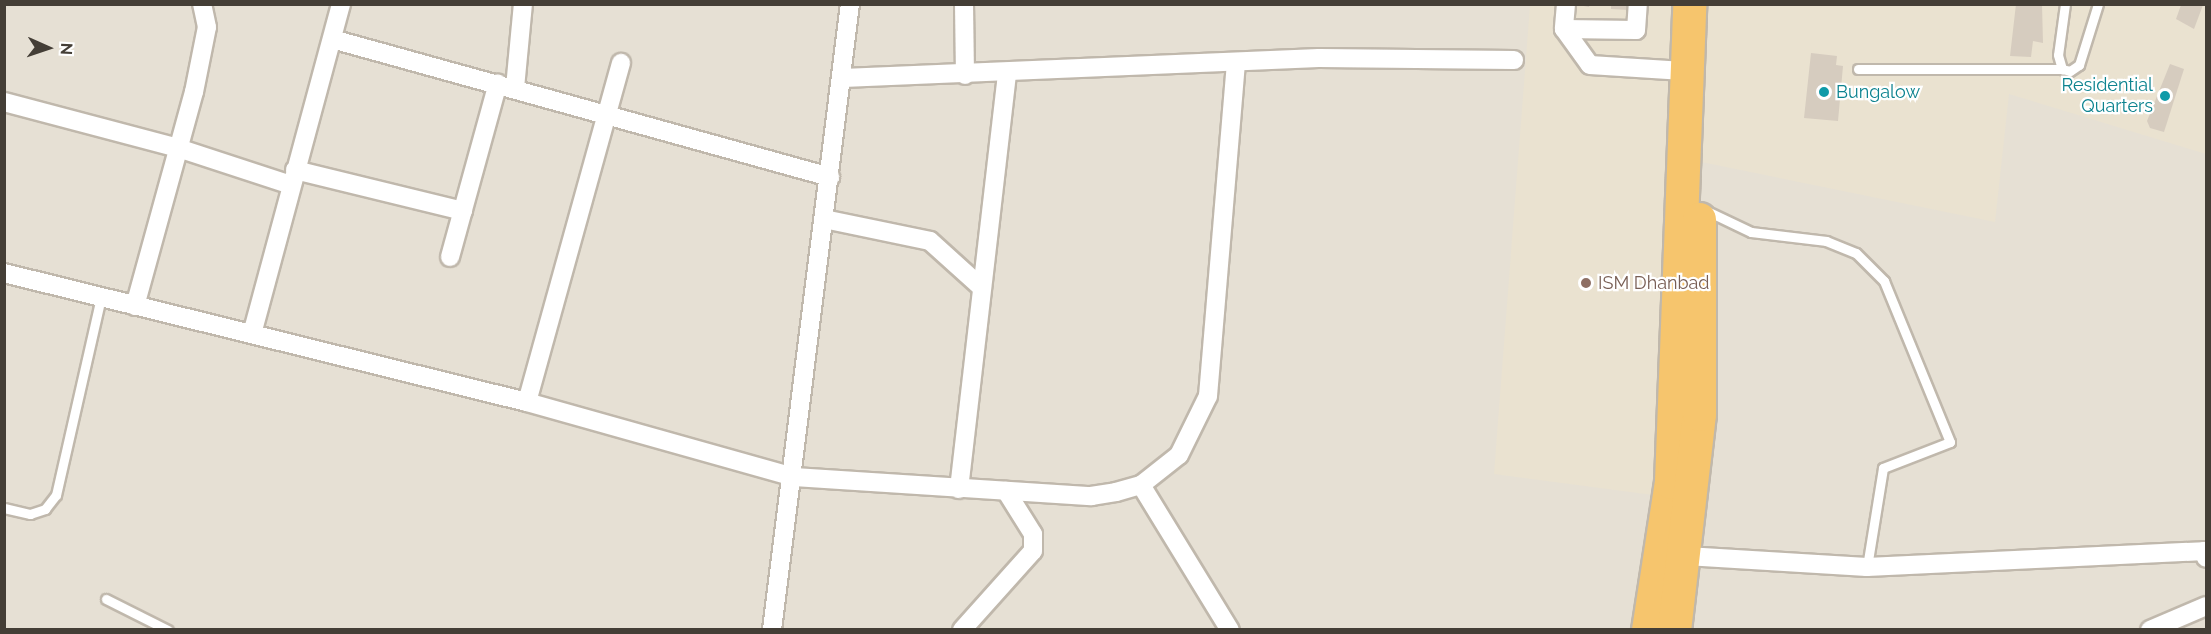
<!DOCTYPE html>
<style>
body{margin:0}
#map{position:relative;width:2211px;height:634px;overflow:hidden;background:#f2eee6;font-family:Raleway,sans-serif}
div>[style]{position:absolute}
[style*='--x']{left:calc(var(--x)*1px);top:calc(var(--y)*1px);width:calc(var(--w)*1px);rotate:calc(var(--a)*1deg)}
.residential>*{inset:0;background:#e6e0d4}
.education>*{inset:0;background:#eae2d0}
.building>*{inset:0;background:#d6ccbf}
.roads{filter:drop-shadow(2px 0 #c0b8ac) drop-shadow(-2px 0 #c0b8ac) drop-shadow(0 2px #c0b8ac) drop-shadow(0 -2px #c0b8ac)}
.lane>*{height:9px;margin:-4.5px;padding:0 4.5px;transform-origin:4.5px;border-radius:4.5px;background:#fff}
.street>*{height:18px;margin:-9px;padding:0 9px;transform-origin:9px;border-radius:9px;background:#fff}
.highway>*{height:33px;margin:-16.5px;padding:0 16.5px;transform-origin:16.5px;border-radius:16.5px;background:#f6c56d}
.dots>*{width:16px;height:16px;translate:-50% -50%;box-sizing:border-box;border:3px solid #fff;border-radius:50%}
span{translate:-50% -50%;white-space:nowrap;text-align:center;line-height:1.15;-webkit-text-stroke:4.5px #fff;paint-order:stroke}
.culture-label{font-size:18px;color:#0d838f}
.right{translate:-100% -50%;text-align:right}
.left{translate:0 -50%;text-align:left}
.education-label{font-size:18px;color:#785e54}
.frame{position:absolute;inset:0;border:6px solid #443e36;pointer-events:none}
.north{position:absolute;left:18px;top:18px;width:60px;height:60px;-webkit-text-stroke:4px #fff;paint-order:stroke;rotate:93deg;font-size:16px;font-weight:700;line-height:24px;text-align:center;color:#443e36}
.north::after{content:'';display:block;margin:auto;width:21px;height:27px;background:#443e36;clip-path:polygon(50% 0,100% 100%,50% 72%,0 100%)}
</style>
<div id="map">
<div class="residential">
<div style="clip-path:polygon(4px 5px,2206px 5px,2206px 629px,5px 629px)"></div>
</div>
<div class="education">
<div style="clip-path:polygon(1530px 5px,2206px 5px,2206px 154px,2009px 94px,1995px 222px,1667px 155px,1653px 495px,1494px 474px)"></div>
</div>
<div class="building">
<div style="clip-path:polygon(1573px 4px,1590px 4px,1589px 7px)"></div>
<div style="clip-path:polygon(1611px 4px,1629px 4px,1628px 10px,1611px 9px)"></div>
<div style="clip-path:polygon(2016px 4px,2042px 4px,2043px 43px,2033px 41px,2031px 57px,2010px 56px)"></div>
<div style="clip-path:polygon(2181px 5px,2203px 5px,2194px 29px,2176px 19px)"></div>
<div style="clip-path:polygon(1811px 53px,1837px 56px,1836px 65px,1843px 66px,1838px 121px,1804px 118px)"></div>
<div style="clip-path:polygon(2170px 64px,2184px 69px,2164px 132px,2150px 128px,2147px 121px)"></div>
</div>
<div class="roads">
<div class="lane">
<div style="--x:2065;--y:4;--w:51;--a:97.8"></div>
<div style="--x:2058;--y:55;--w:15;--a:74"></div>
<div style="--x:2062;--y:69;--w:8;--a:14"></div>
<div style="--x:2070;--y:71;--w:11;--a:-34"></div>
<div style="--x:2079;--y:65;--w:64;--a:-72.7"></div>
<div style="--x:1858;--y:69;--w:204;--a:0"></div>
<div style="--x:1707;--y:211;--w:49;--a:25.5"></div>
<div style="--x:1751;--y:232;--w:76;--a:6.8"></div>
<div style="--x:1826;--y:241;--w:32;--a:22"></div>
<div style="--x:1856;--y:253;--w:40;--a:45"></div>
<div style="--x:1884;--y:281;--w:174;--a:67.7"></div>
<div style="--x:1950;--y:442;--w:72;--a:158.8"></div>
<div style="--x:1883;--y:468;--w:100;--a:99.2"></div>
<div style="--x:4;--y:508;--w:27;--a:13"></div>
<div style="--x:30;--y:514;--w:16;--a:-18"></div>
<div style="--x:45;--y:509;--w:18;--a:-52"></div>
<div style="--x:56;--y:495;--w:203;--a:-77.2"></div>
<div style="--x:106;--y:599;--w:69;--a:26.6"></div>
</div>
<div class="street">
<div style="--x:964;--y:4;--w:71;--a:89.2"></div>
<div style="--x:1566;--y:4;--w:25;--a:95"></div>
<div style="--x:1564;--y:29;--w:72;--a:0.8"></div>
<div style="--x:1636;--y:30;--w:26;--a:-86"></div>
<div style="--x:1564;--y:29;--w:44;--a:54.2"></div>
<div style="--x:1590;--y:65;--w:94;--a:3.7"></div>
<div style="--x:332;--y:39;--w:517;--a:15.49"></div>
<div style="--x:843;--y:78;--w:476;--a:-2.4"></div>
<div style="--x:1319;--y:58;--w:195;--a:0.6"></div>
<div style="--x:515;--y:88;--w:84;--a:-84.6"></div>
<div style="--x:4;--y:102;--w:180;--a:14.8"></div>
<div style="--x:178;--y:148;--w:119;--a:18.1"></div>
<div style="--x:295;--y:170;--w:173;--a:13.7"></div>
<div style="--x:824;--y:219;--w:108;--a:11.7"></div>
<div style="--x:930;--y:241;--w:70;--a:42.1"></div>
<div style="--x:450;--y:257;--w:180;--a:-74.6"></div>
<div style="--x:4;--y:273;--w:539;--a:13.86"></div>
<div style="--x:527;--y:402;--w:277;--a:15.7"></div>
<div style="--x:794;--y:477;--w:298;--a:3.7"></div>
<div style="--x:1091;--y:496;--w:25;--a:-9"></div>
<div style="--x:1116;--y:492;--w:26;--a:-16"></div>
<div style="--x:1141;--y:485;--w:48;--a:-38.3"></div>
<div style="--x:1179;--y:455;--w:66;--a:-63.8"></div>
<div style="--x:1208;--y:396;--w:335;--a:-85.2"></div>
<div style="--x:135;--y:306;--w:222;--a:-74.6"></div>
<div style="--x:194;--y:92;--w:66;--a:-78.7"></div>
<div style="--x:207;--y:27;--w:24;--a:-102"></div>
<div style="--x:252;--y:334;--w:342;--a:-74.9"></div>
<div style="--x:527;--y:402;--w:352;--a:-74.5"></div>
<div style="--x:1141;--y:485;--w:170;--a:58.5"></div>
<div style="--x:959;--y:489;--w:418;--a:-83.4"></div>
<div style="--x:1686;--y:556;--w:181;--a:3.5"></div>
<div style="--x:1867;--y:567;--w:337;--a:-2.7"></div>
<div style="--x:2204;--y:551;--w:7;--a:74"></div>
<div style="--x:772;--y:630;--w:631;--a:-82.9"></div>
<div style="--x:962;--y:630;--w:106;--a:-48.1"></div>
<div style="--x:1033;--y:551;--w:17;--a:-90"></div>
<div style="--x:1033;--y:534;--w:51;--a:-122.1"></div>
<div style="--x:2150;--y:630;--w:61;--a:-23.2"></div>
</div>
<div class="highway">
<div style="--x:1648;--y:630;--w:150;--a:-81.2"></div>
<div style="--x:1671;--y:482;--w:478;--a:-87.8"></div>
<div style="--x:1674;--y:630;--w:217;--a:-83.4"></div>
<div style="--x:1699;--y:414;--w:195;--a:-90"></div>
</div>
</div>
<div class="dots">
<div style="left:1824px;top:92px;background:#0f9aa8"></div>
<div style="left:2165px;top:96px;background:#0f9aa8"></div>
<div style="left:1586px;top:283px;background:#8d6e63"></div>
</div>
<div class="culture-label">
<span class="right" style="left:2153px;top:96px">Residential<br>Quarters</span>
<span class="left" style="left:1836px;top:92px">Bungalow</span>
</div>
<div class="education-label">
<span class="left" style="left:1598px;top:283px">ISM Dhanbad</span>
</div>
<div class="frame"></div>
<div class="north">N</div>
</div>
